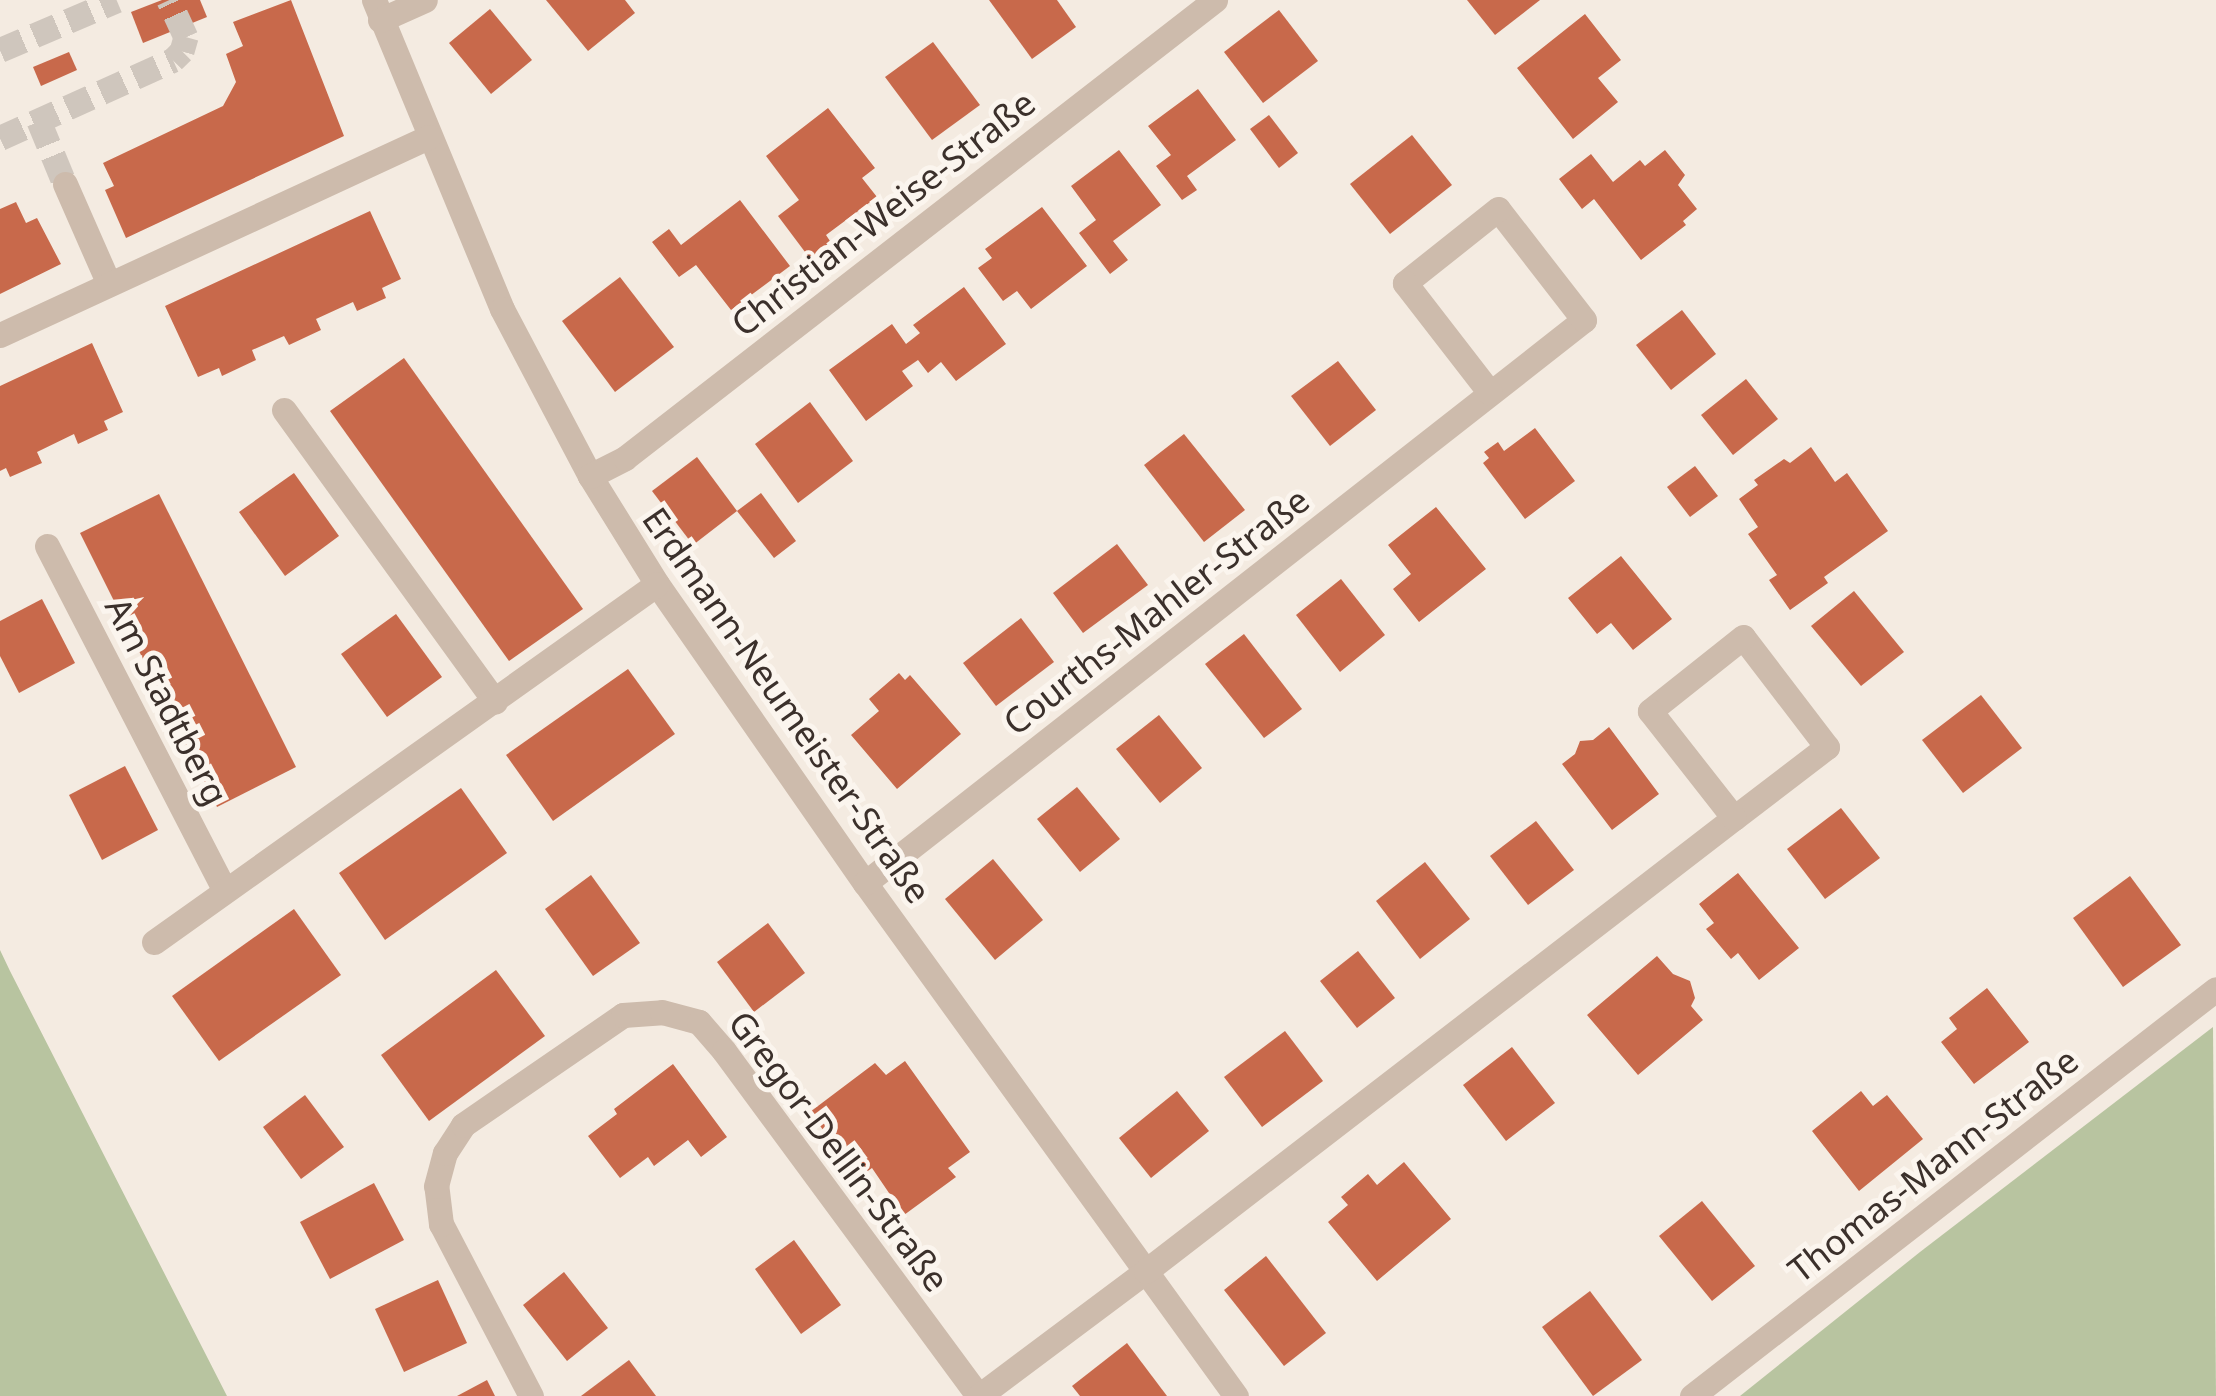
<!DOCTYPE html>
<meta charset="utf-8">
<style>
body{margin:0}
#map{position:relative;width:2216px;height:1396px;overflow:hidden;background:#f4ebe1;font-family:"Noto Sans",sans-serif}
div>[style]{position:absolute}
[style*='--x']{left:calc(var(--x)*1px);top:calc(var(--y)*1px);width:calc(var(--w)*1px);rotate:calc(var(--a)*1deg)}
.green>*{inset:0;background:#b8c4a0}
.building>*{inset:0;background:#c8694b}
.minor-tunnel>*{height:25px;margin-top:-12.5px;transform-origin:0;background:repeating-linear-gradient(90deg,#cfc6bd 0 25px,transparent 0 37px)}
.minor>*{height:25px;margin:-12.5px;padding:0 12.5px;transform-origin:12.5px;border-radius:12.5px;background:#cdbbac}
span{translate:-50% -50%;white-space:nowrap;text-align:center;line-height:1.15;-webkit-text-stroke:10px #fbf5ee;paint-order:stroke}
.street-label{font-size:35px;color:#3b302b}
</style>
<div id="map">
<div class="green">
<div style="clip-path:polygon(0 950px,10px 971px,227px 1396px,0 1396px)"></div>
<div style="clip-path:polygon(2213px 1027px,2216px 1396px,1740px 1396px,1920px 1252px)"></div>
</div>
<div class="building">
<div style="clip-path:polygon(162px 0,200px 0,207px 17px,143px 43px,131px 12px)"></div>
<div style="clip-path:polygon(291px 0,344px 136px,126px 238px,105px 190px,114px 186px,103px 163px,223px 106px,236px 82px,226px 54px,243px 46px,233px 22px)"></div>
<div style="clip-path:polygon(546px 0,625px 0,635px 13px,588px 51px)"></div>
<div style="clip-path:polygon(989px 0,1057px 0,1076px 27px,1032px 59px)"></div>
<div style="clip-path:polygon(1467px 0,1540px 0,1495px 35px)"></div>
<div style="clip-path:polygon(490px 9px,532px 60px,491px 94px,449px 43px)"></div>
<div style="clip-path:polygon(1279px 10px,1318px 61px,1263px 103px,1224px 52px)"></div>
<div style="clip-path:polygon(1585px 14px,1621px 60px,1598px 78px,1618px 102px,1573px 139px,1517px 68px)"></div>
<div style="clip-path:polygon(933px 42px,980px 105px,932px 140px,885px 77px)"></div>
<div style="clip-path:polygon(69px 52px,77px 70px,41px 86px,33px 67px)"></div>
<div style="clip-path:polygon(1198px 89px,1236px 140px,1187px 176px,1197px 190px,1182px 200px,1156px 166px,1171px 155px,1148px 126px)"></div>
<div style="clip-path:polygon(828px 108px,875px 168px,862px 178px,877px 197px,826px 235px,832px 244px,811px 260px,778px 216px,799px 200px,766px 156px)"></div>
<div style="clip-path:polygon(1269px 115px,1298px 153px,1279px 168px,1250px 129px)"></div>
<div style="clip-path:polygon(1412px 135px,1452px 185px,1390px 234px,1350px 184px)"></div>
<div style="clip-path:polygon(1119px 150px,1161px 205px,1113px 241px,1128px 260px,1110px 274px,1079px 233px,1096px 220px,1071px 186px)"></div>
<div style="clip-path:polygon(1665px 150px,1685px 175px,1678px 185px,1697px 209px,1683px 221px,1686px 225px,1641px 260px,1594px 199px,1582px 209px,1559px 179px,1591px 154px,1613px 182px,1640px 160px,1645px 166px)"></div>
<div style="clip-path:polygon(740px 200px,790px 266px,731px 310px,696px 265px,679px 277px,652px 242px,669px 229px,681px 245px)"></div>
<div style="clip-path:polygon(16px 202px,26px 223px,37px 218px,61px 264px,0 294px,0 209px)"></div>
<div style="clip-path:polygon(1042px 207px,1087px 266px,1031px 309px,1017px 291px,1003px 301px,978px 268px,992px 258px,985px 249px)"></div>
<div style="clip-path:polygon(370px 211px,401px 279px,382px 288px,386px 298px,357px 311px,353px 302px,316px 319px,321px 330px,289px 345px,284px 336px,252px 350px,256px 360px,222px 376px,219px 368px,198px 377px,165px 306px)"></div>
<div style="clip-path:polygon(620px 277px,674px 347px,615px 392px,562px 321px)"></div>
<div style="clip-path:polygon(964px 287px,1006px 344px,956px 381px,941px 362px,928px 373px,918px 360px,902px 371px,913px 386px,866px 421px,829px 370px,892px 324px,906px 344px,920px 333px,913px 325px)"></div>
<div style="clip-path:polygon(1682px 310px,1716px 354px,1671px 390px,1636px 345px)"></div>
<div style="clip-path:polygon(92px 343px,123px 412px,104px 421px,108px 430px,78px 444px,74px 434px,37px 452px,42px 463px,10px 477px,6px 468px,0 471px,0 386px)"></div>
<div style="clip-path:polygon(404px 358px,583px 609px,509px 661px,330px 411px)"></div>
<div style="clip-path:polygon(1338px 361px,1376px 410px,1330px 446px,1291px 396px)"></div>
<div style="clip-path:polygon(1746px 379px,1778px 419px,1733px 455px,1701px 415px)"></div>
<div style="clip-path:polygon(810px 402px,853px 461px,798px 503px,755px 444px)"></div>
<div style="clip-path:polygon(1535px 428px,1575px 481px,1525px 519px,1483px 463px,1489px 458px,1484px 452px,1498px 442px,1504px 451px)"></div>
<div style="clip-path:polygon(1184px 434px,1245px 510px,1204px 542px,1144px 465px)"></div>
<div style="clip-path:polygon(1811px 447px,1835px 482px,1847px 473px,1888px 531px,1824px 577px,1828px 583px,1790px 610px,1769px 580px,1777px 575px,1748px 534px,1758px 527px,1739px 499px,1758px 485px,1754px 480px,1784px 459px,1790px 463px)"></div>
<div style="clip-path:polygon(697px 457px,737px 511px,693px 545px,652px 491px)"></div>
<div style="clip-path:polygon(1695px 466px,1718px 496px,1690px 517px,1667px 487px)"></div>
<div style="clip-path:polygon(294px 473px,339px 536px,285px 576px,239px 512px)"></div>
<div style="clip-path:polygon(761px 493px,796px 541px,774px 558px,737px 511px)"></div>
<div style="clip-path:polygon(159px 494px,296px 767px,217px 807px,80px 533px)"></div>
<div style="clip-path:polygon(1436px 507px,1486px 569px,1419px 622px,1393px 589px,1411px 574px,1388px 545px)"></div>
<div style="clip-path:polygon(1117px 544px,1148px 585px,1083px 633px,1053px 593px)"></div>
<div style="clip-path:polygon(1621px 556px,1672px 619px,1633px 650px,1611px 623px,1597px 634px,1568px 598px)"></div>
<div style="clip-path:polygon(1341px 579px,1385px 635px,1340px 672px,1296px 615px)"></div>
<div style="clip-path:polygon(1854px 591px,1904px 652px,1861px 686px,1811px 626px)"></div>
<div style="clip-path:polygon(42px 599px,75px 663px,19px 693px,0 656px,0 621px)"></div>
<div style="clip-path:polygon(396px 614px,442px 677px,387px 717px,341px 654px)"></div>
<div style="clip-path:polygon(1021px 618px,1054px 662px,996px 706px,963px 663px)"></div>
<div style="clip-path:polygon(1244px 634px,1302px 709px,1264px 738px,1205px 664px)"></div>
<div style="clip-path:polygon(628px 669px,675px 734px,553px 821px,506px 755px)"></div>
<div style="clip-path:polygon(899px 673px,905px 680px,910px 675px,961px 734px,897px 789px,851px 735px,879px 711px,869px 699px)"></div>
<div style="clip-path:polygon(1981px 695px,2022px 748px,1963px 793px,1922px 740px)"></div>
<div style="clip-path:polygon(1159px 715px,1202px 768px,1160px 803px,1116px 749px)"></div>
<div style="clip-path:polygon(1609px 727px,1659px 794px,1612px 830px,1562px 764px,1575px 754px,1580px 741px,1593px 740px)"></div>
<div style="clip-path:polygon(125px 766px,158px 830px,102px 860px,69px 795px)"></div>
<div style="clip-path:polygon(1077px 787px,1120px 839px,1080px 872px,1037px 819px)"></div>
<div style="clip-path:polygon(461px 788px,507px 853px,385px 940px,339px 873px)"></div>
<div style="clip-path:polygon(1841px 808px,1880px 858px,1825px 899px,1787px 849px)"></div>
<div style="clip-path:polygon(1536px 821px,1574px 870px,1528px 905px,1490px 856px)"></div>
<div style="clip-path:polygon(993px 859px,1043px 920px,995px 960px,945px 899px)"></div>
<div style="clip-path:polygon(1425px 862px,1470px 919px,1420px 959px,1376px 901px)"></div>
<div style="clip-path:polygon(1738px 873px,1799px 948px,1759px 980px,1738px 953px,1731px 959px,1706px 929px,1714px 923px,1699px 904px)"></div>
<div style="clip-path:polygon(591px 875px,640px 943px,593px 976px,545px 909px)"></div>
<div style="clip-path:polygon(2130px 876px,2181px 945px,2123px 987px,2073px 918px)"></div>
<div style="clip-path:polygon(294px 909px,341px 975px,219px 1061px,172px 996px)"></div>
<div style="clip-path:polygon(768px 923px,805px 973px,754px 1012px,717px 962px)"></div>
<div style="clip-path:polygon(1358px 951px,1395px 998px,1357px 1028px,1320px 981px)"></div>
<div style="clip-path:polygon(1657px 956px,1673px 974px,1690px 981px,1695px 998px,1691px 1006px,1703px 1020px,1638px 1075px,1587px 1015px)"></div>
<div style="clip-path:polygon(496px 970px,545px 1036px,429px 1121px,381px 1055px)"></div>
<div style="clip-path:polygon(1987px 988px,2029px 1042px,1974px 1084px,1941px 1042px,1957px 1029px,1949px 1018px)"></div>
<div style="clip-path:polygon(1285px 1031px,1323px 1081px,1262px 1127px,1224px 1077px)"></div>
<div style="clip-path:polygon(1512px 1047px,1555px 1103px,1506px 1141px,1463px 1085px)"></div>
<div style="clip-path:polygon(905px 1061px,970px 1152px,948px 1168px,956px 1177px,904px 1215px,872px 1168px,858px 1178px,810px 1112px,875px 1063px,886px 1075px)"></div>
<div style="clip-path:polygon(673px 1064px,727px 1137px,701px 1157px,688px 1140px,654px 1166px,648px 1157px,620px 1178px,588px 1136px,617px 1114px,614px 1109px)"></div>
<div style="clip-path:polygon(1177px 1091px,1209px 1131px,1151px 1178px,1119px 1138px)"></div>
<div style="clip-path:polygon(1861px 1091px,1873px 1106px,1887px 1095px,1923px 1139px,1859px 1191px,1812px 1131px)"></div>
<div style="clip-path:polygon(305px 1095px,344px 1147px,301px 1179px,263px 1127px)"></div>
<div style="clip-path:polygon(1404px 1162px,1451px 1219px,1377px 1281px,1328px 1222px,1348px 1205px,1341px 1197px,1368px 1174px,1377px 1185px)"></div>
<div style="clip-path:polygon(374px 1183px,404px 1240px,330px 1279px,300px 1222px)"></div>
<div style="clip-path:polygon(1702px 1201px,1755px 1266px,1712px 1301px,1659px 1236px)"></div>
<div style="clip-path:polygon(794px 1240px,841px 1305px,801px 1334px,755px 1269px)"></div>
<div style="clip-path:polygon(1266px 1256px,1326px 1333px,1284px 1366px,1224px 1290px)"></div>
<div style="clip-path:polygon(564px 1272px,608px 1328px,567px 1361px,523px 1305px)"></div>
<div style="clip-path:polygon(438px 1280px,467px 1343px,404px 1372px,375px 1309px)"></div>
<div style="clip-path:polygon(1590px 1291px,1642px 1360px,1593px 1396px,1542px 1327px)"></div>
<div style="clip-path:polygon(1127px 1343px,1167px 1396px,1080px 1396px,1072px 1386px)"></div>
<div style="clip-path:polygon(629px 1360px,656px 1396px,581px 1396px)"></div>
<div style="clip-path:polygon(487px 1380px,495px 1396px,457px 1396px)"></div>
</div>
<div class="minor-tunnel">
<div style="--x:0;--y:50;--w:127;--a:-23.1"></div>
<div style="--x:39;--y:121;--w:68;--a:67.6"></div>
<div style="--x:0;--y:138;--w:190;--a:-24.3"></div>
<div style="--x:173;--y:60;--w:13;--a:-45"></div>
<div style="--x:182;--y:51;--w:15;--a:-74"></div>
<div style="--x:186;--y:37;--w:41;--a:-114.7"></div>
</div>
<div class="minor">
<div style="--x:374;--y:0;--w:334;--a:67.5"></div>
<div style="--x:502;--y:309;--w:189;--a:62.2"></div>
<div style="--x:590;--y:476;--w:127;--a:58.2"></div>
<div style="--x:657;--y:584;--w:364;--a:55.2"></div>
<div style="--x:865;--y:883;--w:633;--a:54.13"></div>
<div style="--x:380;--y:20;--w:49;--a:-24"></div>
<div style="--x:65;--y:184;--w:109;--a:66.3"></div>
<div style="--x:0;--y:335;--w:472;--a:-24.8"></div>
<div style="--x:284;--y:410;--w:360;--a:54.1"></div>
<div style="--x:590;--y:476;--w:39;--a:-27"></div>
<div style="--x:625;--y:458;--w:747;--a:-37.82"></div>
<div style="--x:47;--y:546;--w:386;--a:62.7"></div>
<div style="--x:865;--y:883;--w:39;--a:-38"></div>
<div style="--x:896;--y:859;--w:874;--a:-38.08"></div>
<div style="--x:1584;--y:320;--w:140;--a:-127.8"></div>
<div style="--x:1498;--y:209;--w:119;--a:141.5"></div>
<div style="--x:1405;--y:283;--w:139;--a:52.3"></div>
<div style="--x:154;--y:942;--w:617;--a:-35.44"></div>
<div style="--x:531;--y:1396;--w:194;--a:-117.6"></div>
<div style="--x:441;--y:1224;--w:38;--a:-97"></div>
<div style="--x:436;--y:1186;--w:34;--a:-75"></div>
<div style="--x:445;--y:1153;--w:33;--a:-57"></div>
<div style="--x:463;--y:1125;--w:194;--a:-34.5"></div>
<div style="--x:623;--y:1015;--w:39;--a:-4"></div>
<div style="--x:662;--y:1012;--w:38;--a:15"></div>
<div style="--x:699;--y:1022;--w:38;--a:49"></div>
<div style="--x:724;--y:1051;--w:428;--a:53.6"></div>
<div style="--x:979;--y:1396;--w:209;--a:-36.8"></div>
<div style="--x:1146;--y:1271;--w:742;--a:-37.61"></div>
<div style="--x:1734;--y:818;--w:117;--a:-37.4"></div>
<div style="--x:1827;--y:747;--w:138;--a:-127.4"></div>
<div style="--x:1743;--y:637;--w:119;--a:141.5"></div>
<div style="--x:1650;--y:711;--w:136;--a:51.9"></div>
<div style="--x:1692;--y:1396;--w:663;--a:-37.84"></div>
</div>
<div class="street-label">
<span style="left:883px;top:213px;rotate:-38deg">Christian-Weise-Straße</span>
<span style="left:1156px;top:611px;rotate:-38deg">Courths-Mahler-Straße</span>
<span style="left:167px;top:701px;rotate:63deg">Am Stadtberg</span>
<span style="left:787px;top:705px;rotate:55deg">Erdmann-Neumeister-Straße</span>
<span style="left:839px;top:1151px;rotate:53deg">Gregor-Dellin-Straße</span>
<span style="left:1933px;top:1165px;rotate:-38deg">Thomas-Mann-Straße</span>
</div>
</div>
